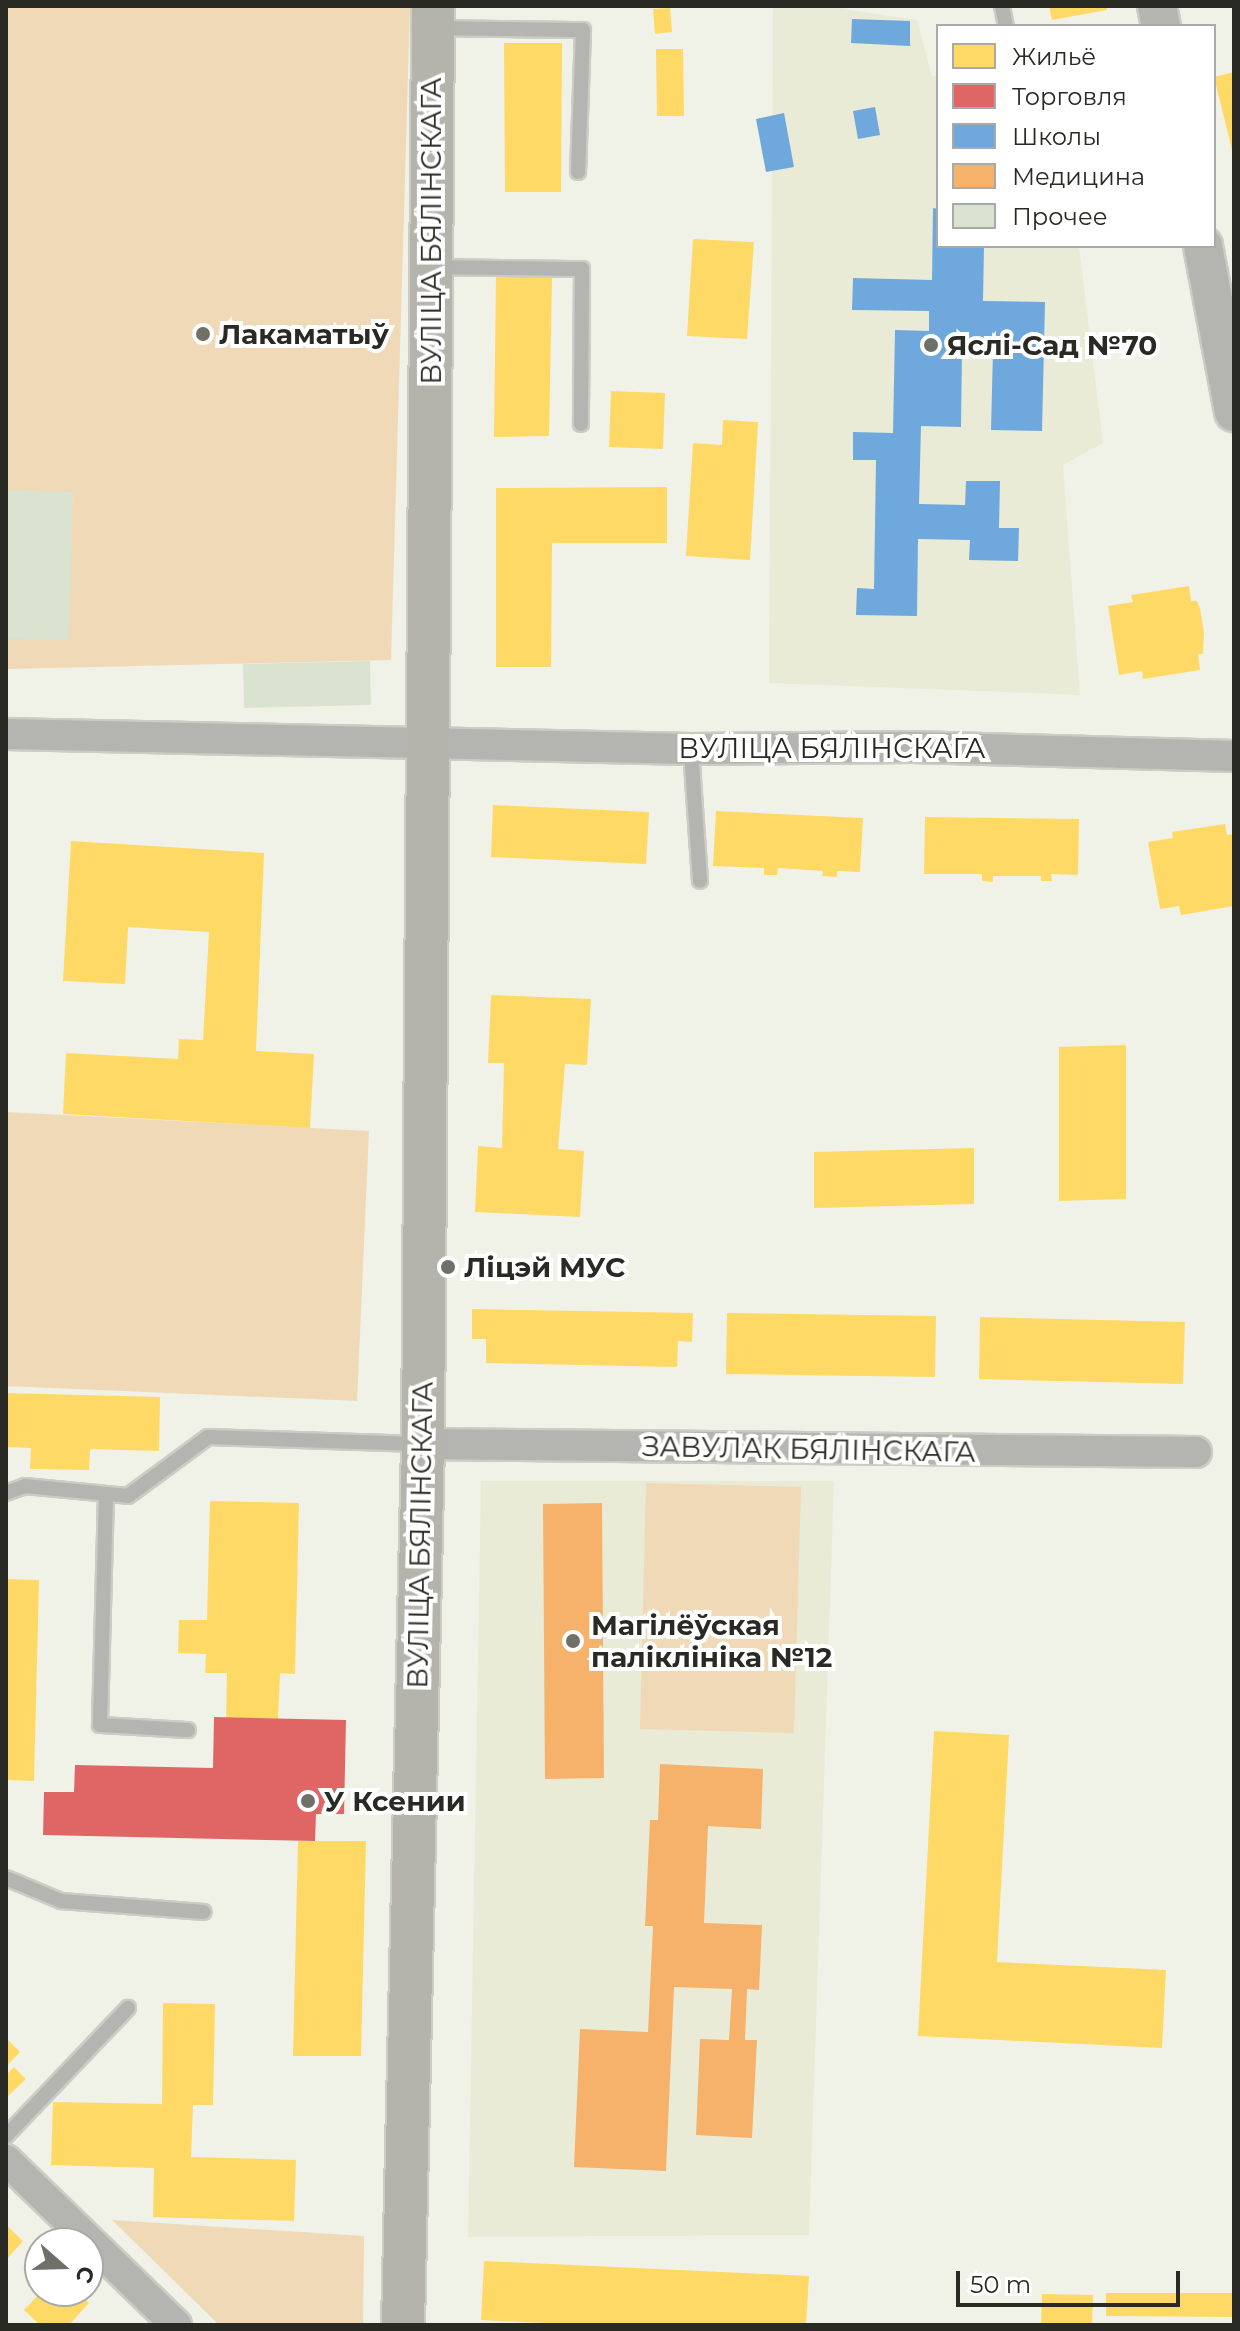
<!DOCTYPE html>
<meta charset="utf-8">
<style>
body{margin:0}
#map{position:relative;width:1240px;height:2331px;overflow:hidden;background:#f0f2e7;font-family:Montserrat,sans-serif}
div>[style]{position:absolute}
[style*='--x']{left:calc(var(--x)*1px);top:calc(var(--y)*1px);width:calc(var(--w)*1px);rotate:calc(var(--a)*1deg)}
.built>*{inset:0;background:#e9ebd7}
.green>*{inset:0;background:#f0d9b6}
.homes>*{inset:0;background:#ffd966}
.shops>*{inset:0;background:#e06666}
.schools>*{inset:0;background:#6fa8dc}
.health>*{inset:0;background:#f6b26b}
.building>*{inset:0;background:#dae3cf}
.roads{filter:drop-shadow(2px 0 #cbcdc5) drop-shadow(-2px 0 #cbcdc5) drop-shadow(0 2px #cbcdc5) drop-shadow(0 -2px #cbcdc5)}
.service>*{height:14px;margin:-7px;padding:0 7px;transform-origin:7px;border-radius:7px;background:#b4b4b0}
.minor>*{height:30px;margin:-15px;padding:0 15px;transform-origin:15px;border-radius:15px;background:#b4b4b0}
.tertiary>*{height:38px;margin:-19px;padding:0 19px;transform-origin:19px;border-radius:19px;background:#b4b4b0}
.secondary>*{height:42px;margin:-21px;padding:0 21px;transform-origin:21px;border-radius:21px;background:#b4b3ac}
.dots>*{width:22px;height:22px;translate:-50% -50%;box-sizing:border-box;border:4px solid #fff;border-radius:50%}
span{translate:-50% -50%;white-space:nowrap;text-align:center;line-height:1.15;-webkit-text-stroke:8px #fff;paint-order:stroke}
.street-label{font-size:28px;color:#292a23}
.poi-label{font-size:28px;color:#292a23;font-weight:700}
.left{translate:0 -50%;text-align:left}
.frame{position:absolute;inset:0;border:8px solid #292a23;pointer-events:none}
.legend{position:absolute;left:936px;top:24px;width:280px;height:224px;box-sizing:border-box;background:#fff;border:2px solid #a9aaa7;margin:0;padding:10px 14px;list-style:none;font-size:24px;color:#292a23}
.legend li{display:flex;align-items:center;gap:16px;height:40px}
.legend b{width:40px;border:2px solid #a9aaa7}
.north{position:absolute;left:24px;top:2227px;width:80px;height:80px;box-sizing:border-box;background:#fff;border:2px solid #a9aaa7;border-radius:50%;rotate:110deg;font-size:22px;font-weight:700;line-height:32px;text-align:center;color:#292a23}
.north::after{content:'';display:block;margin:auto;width:28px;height:36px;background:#6f7068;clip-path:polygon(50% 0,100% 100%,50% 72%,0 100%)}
.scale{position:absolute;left:956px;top:2271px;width:224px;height:36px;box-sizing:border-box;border:4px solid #292a23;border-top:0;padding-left:10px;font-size:24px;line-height:28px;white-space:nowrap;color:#292a23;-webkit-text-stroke:6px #fff;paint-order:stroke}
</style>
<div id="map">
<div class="built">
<div style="clip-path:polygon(773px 6px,823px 6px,917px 20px,932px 76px,938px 76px,938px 246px,1079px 246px,1103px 443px,1063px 465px,1080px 695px,769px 683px)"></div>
<div style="clip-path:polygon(481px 1481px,834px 1481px,809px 2235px,468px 2237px)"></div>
</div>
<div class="green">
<div style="clip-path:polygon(6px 6px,410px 6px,391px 660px,6px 669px)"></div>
<div style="clip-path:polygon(6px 1112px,369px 1131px,357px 1401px,6px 1386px)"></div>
<div style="clip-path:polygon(646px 1483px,801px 1487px,794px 1733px,640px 1729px)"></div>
<div style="clip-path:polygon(112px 2220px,364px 2236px,363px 2325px,219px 2325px)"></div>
</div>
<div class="homes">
<div style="clip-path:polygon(1049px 6px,1106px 6px,1107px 10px,1052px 20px)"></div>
<div style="clip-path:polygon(670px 8px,672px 32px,655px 34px,653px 9px)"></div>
<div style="clip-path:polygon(504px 43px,562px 43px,561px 192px,505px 192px)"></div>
<div style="clip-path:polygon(656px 49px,683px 49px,684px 116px,657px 116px)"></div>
<div style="clip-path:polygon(1234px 72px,1234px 154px,1233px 154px,1214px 77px)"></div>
<div style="clip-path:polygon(693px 239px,754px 242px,747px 339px,687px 336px)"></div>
<div style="clip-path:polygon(496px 276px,552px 276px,549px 436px,494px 437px)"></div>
<div style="clip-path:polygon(611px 391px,665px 393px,663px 449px,609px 447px)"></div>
<div style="clip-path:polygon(723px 420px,758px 422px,750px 560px,686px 556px,693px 443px,722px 445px)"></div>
<div style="clip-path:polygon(667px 487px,667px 543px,552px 543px,551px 667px,496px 667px,496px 488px)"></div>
<div style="clip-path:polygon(1189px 586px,1191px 601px,1197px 601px,1200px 609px,1204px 632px,1203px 654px,1198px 654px,1200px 670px,1143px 679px,1142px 671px,1119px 675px,1108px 606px,1133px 602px,1131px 595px)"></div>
<div style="clip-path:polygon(493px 805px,649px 812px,646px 864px,491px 857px)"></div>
<div style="clip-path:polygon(716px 811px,863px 818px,860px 872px,837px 871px,837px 877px,822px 876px,823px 871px,778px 868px,777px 875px,764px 875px,764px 868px,713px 866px)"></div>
<div style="clip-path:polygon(925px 817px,1079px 819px,1078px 875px,1051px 874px,1052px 881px,1041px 881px,1041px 876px,993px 876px,993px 882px,982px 881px,982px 874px,924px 874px)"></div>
<div style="clip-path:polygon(1225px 824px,1227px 835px,1234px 834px,1234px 906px,1181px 915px,1179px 906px,1160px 909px,1148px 842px,1173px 838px,1172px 832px)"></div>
<div style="clip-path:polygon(71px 841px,264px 853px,256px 1051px,314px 1054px,310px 1128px,63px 1114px,66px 1053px,178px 1059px,179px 1039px,203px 1040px,209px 932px,128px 927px,125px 984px,63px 981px)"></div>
<div style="clip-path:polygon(491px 995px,591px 999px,587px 1065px,565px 1064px,558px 1149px,584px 1151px,580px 1217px,475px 1212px,478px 1146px,502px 1148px,504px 1063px,488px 1063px)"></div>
<div style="clip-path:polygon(1126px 1045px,1126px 1199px,1059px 1201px,1059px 1047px)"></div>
<div style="clip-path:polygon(974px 1148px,974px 1204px,814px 1208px,814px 1152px)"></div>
<div style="clip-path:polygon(472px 1309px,693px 1313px,692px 1342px,678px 1341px,677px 1367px,486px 1363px,486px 1339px,472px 1339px)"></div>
<div style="clip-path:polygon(727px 1313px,936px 1316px,935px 1377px,726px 1374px)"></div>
<div style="clip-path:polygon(980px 1317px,1185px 1322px,1183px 1384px,979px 1379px)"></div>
<div style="clip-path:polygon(6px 1393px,160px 1397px,159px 1451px,90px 1449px,89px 1470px,30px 1469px,31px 1448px,6px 1447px)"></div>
<div style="clip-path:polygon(210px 1501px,299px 1503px,295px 1674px,280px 1673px,278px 1719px,226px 1718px,227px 1673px,205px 1673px,206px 1654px,178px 1653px,179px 1620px,207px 1620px)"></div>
<div style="clip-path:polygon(6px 1579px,39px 1580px,34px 1781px,6px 1780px)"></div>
<div style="clip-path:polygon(934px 1731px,1009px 1735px,997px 1962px,1166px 1970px,1162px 2048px,918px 2036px)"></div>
<div style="clip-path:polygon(298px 1841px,366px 1841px,361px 2056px,293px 2056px)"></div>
<div style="clip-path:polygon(163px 2003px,215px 2004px,213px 2105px,193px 2105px,191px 2157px,296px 2160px,294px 2221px,153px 2217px,154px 2168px,51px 2165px,53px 2102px,162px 2104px)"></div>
<div style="clip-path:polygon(6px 2038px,20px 2052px,6px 2067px)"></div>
<div style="clip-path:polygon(14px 2067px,26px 2079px,6px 2098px,6px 2075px)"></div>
<div style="clip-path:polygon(6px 2225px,23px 2241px,6px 2260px)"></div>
<div style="clip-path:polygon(484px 2261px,809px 2276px,806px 2325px,585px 2325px,481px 2320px)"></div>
<div style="clip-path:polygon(42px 2291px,76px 2291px,89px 2303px,69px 2325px,40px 2325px,24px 2310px)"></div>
<div style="clip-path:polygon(1106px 2293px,1234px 2293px,1234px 2317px,1106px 2316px)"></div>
<div style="clip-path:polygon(1042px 2294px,1093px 2295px,1092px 2325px,1041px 2325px)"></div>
</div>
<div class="shops">
<div style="clip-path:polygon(214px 1717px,346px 1720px,344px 1814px,316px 1814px,315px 1841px,43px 1835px,44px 1792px,74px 1792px,75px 1765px,213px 1768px)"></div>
</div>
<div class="schools">
<div style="clip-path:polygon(852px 19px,910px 21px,910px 46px,851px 43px)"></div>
<div style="clip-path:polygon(875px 107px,880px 135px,858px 139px,853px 111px)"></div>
<div style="clip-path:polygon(784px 113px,794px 167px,766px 172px,756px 119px)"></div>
<div style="clip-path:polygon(933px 208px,938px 209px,938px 246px,984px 246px,983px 301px,1045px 302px,1042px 431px,991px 430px,993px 350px,962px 349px,961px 427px,921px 426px,919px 504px,965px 505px,966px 481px,1000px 481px,999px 528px,1019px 528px,1018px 561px,969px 560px,970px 540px,918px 539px,917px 616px,856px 615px,857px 588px,874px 589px,876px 460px,853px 460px,853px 432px,893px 433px,895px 330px,929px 331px,929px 311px,852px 310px,853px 278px,932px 280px)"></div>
</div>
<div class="health">
<div style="clip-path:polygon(602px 1503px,604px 1778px,545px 1779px,543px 1504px)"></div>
<div style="clip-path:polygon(660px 1764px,763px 1769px,761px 1829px,708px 1826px,704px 1923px,762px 1925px,759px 1990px,747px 1989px,745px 2040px,757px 2040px,752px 2138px,696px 2135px,700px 2039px,729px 2040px,732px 1989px,674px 1987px,666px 2171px,574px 2167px,580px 2029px,648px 2032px,653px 1926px,645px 1926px,650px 1820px,658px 1820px)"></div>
</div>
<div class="building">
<div style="clip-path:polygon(6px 490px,73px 492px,69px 640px,6px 639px)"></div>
<div style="clip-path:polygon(370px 661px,371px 705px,244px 708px,243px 664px)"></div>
</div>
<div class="roads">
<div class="service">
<div style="--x:1002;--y:6;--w:20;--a:79"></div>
<div style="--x:436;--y:28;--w:147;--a:0.8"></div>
<div style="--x:583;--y:30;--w:142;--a:92"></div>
<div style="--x:436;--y:267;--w:146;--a:0.8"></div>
<div style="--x:582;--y:269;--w:155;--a:90.4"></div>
<div style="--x:691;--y:749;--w:132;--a:86.1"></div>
<div style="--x:6;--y:1493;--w:20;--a:-20"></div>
<div style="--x:25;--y:1486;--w:103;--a:5.5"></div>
<div style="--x:128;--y:1496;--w:99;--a:-36.4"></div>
<div style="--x:208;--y:1437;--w:211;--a:1.9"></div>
<div style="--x:106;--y:1494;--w:231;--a:91.5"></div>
<div style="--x:100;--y:1725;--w:88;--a:3.3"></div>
<div style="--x:6;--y:1878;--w:60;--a:22.7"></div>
<div style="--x:61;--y:1901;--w:143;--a:4.4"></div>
<div style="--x:6;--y:2136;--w:177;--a:-46.4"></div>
</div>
<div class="minor">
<div style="--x:6;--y:734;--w:685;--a:1.25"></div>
<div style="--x:691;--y:749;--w:221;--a:-0.5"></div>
<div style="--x:912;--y:747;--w:322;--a:1.6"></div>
<div style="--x:423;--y:1444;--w:773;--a:0.59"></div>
<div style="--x:6;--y:2160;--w:237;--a:44.1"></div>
</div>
<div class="tertiary">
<div style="--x:1157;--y:6;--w:20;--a:79"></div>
<div style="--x:1203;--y:246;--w:169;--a:79.4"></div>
</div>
<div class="secondary">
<div style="--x:403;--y:2325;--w:881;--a:-88.7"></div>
<div style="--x:423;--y:1444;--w:1438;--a:-89.6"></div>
</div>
</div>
<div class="dots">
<div style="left:203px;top:334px;background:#6f7068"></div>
<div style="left:931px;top:345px;background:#6f7068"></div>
<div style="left:448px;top:1267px;background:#6f7068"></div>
<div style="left:573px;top:1641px;background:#6f7068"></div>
<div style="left:308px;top:1801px;background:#6f7068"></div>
</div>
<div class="street-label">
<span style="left:431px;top:231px;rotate:-90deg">ВУЛІЦА БЯЛІНСКАГА</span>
<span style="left:832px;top:748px">ВУЛІЦА БЯЛІНСКАГА</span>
<span style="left:809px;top:1449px;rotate:1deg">ЗАВУЛАК БЯЛІНСКАГА</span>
<span style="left:420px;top:1535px;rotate:-89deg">ВУЛІЦА БЯЛІНСКАГА</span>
</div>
<div class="poi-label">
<span class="left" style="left:219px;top:334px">Лакаматыў</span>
<span class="left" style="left:947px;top:345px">Яслі-Сад №70</span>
<span class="left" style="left:464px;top:1267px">Ліцэй МУС</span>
<span class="left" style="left:591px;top:1641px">Магілёўская<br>паліклініка №12</span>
<span class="left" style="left:324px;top:1801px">У Ксении</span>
</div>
<div class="frame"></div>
<ul class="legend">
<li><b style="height:22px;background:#ffd966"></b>Жильё</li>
<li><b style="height:22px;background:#e06666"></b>Торговля</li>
<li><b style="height:22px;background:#6fa8dc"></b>Школы</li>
<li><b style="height:22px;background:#f6b26b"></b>Медицина</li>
<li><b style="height:22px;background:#dae3cf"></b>Прочее</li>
</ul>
<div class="north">С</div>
<div class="scale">50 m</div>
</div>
